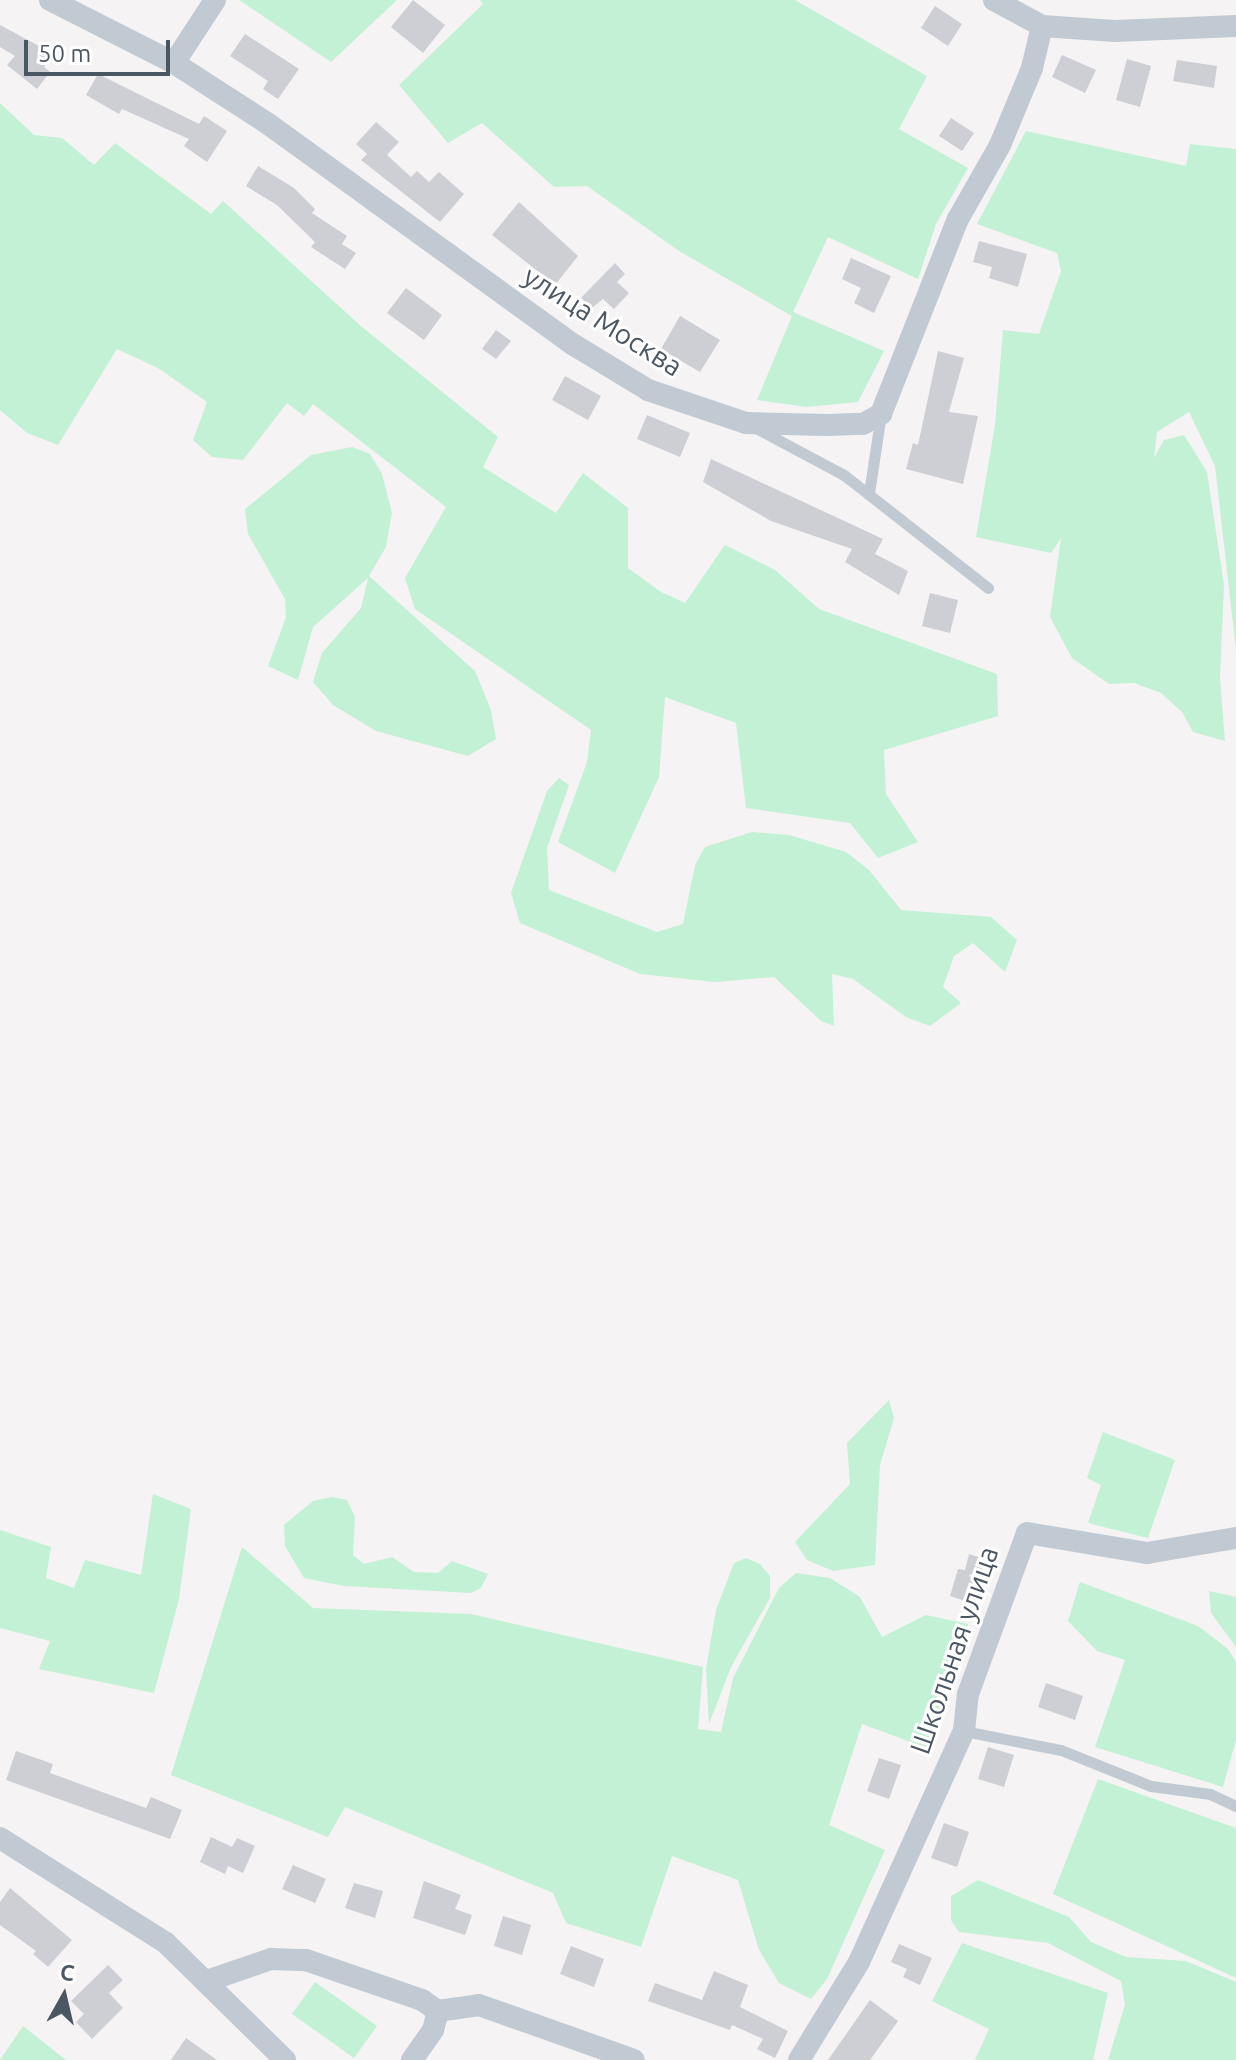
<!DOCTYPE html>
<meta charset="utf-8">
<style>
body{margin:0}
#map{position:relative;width:1236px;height:2060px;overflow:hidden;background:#f5f3f3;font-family:Ubuntu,sans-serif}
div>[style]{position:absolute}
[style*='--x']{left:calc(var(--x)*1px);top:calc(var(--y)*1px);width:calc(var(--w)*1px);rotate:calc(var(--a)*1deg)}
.green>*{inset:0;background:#c3f1d5}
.building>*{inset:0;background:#cdcfd5}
.service>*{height:11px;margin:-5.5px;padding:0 5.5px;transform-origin:5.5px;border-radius:5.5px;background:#c1cad2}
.minor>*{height:22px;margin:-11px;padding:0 11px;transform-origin:11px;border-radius:11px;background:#c1cad2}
span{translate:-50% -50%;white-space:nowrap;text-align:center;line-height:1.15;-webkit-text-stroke:6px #fff;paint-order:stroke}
.street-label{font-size:28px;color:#4a5661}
.north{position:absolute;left:24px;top:1956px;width:80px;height:80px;-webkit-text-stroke:6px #fff;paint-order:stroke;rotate:8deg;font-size:22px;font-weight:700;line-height:32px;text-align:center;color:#4a5661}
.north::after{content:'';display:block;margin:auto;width:28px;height:36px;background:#4a5661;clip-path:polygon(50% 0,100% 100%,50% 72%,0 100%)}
.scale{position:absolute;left:24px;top:40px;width:146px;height:36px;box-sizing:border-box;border:4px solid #4a5661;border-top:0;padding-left:10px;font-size:24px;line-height:28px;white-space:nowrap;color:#4a5661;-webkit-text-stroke:6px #fff;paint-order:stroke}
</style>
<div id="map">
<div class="green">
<div style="clip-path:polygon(239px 0,397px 0,331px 62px)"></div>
<div style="clip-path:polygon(480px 0,795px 0,927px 76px,899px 129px,968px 168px,936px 224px,918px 279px,828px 237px,793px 312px,884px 351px,858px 402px,807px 407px,757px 400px,792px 316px,679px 251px,587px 186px,554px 187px,482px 123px,448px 143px,399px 85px,483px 4px)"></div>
<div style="clip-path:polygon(0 103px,34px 135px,62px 138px,94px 165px,115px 143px,211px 214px,223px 201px,362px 327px,498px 437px,483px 467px,556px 513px,583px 473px,628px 508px,628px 568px,661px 592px,685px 603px,725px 545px,775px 570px,819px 609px,997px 674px,998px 716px,884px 750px,886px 794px,918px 842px,878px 858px,850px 823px,746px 808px,736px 723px,665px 697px,659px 777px,615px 873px,558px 842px,587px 762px,591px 730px,415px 609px,405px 578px,446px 507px,313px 404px,304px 416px,287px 403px,243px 460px,212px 457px,193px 440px,207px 402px,158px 368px,117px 349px,58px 445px,27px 433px,0 410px)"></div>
<div style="clip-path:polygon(1026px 131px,1186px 166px,1190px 144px,1236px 149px,1236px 650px,1215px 466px,1189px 412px,1157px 432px,1154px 458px,1164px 440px,1184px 435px,1207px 472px,1224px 585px,1220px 678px,1225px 741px,1193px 732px,1182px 712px,1161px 693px,1134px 683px,1109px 684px,1072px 658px,1050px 617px,1061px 538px,1051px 553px,976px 537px,995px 425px,1003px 330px,1039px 334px,1061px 271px,1057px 253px,977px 224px)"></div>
<div style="clip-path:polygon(352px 447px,370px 454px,382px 474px,392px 513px,386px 547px,369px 576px,475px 671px,491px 710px,496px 739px,468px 756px,376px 731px,333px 705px,313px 682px,322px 653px,361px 608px,368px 578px,313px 627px,298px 680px,268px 666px,286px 617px,285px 599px,248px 534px,245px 509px,311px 455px)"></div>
<div style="clip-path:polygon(559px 778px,569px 785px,547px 848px,549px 890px,657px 932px,683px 924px,695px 865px,705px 847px,752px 832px,789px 835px,846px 852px,869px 870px,901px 910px,991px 917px,1017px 940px,1005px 972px,973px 943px,954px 956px,943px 987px,961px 1003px,930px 1026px,906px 1017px,853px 979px,832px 974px,834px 1026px,821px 1021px,774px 977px,715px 982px,640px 974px,520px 923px,511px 893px,547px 791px)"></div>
<div style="clip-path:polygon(889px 1400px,894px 1418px,880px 1465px,875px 1565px,833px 1571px,807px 1560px,795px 1542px,850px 1484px,847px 1443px)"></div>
<div style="clip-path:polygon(1103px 1432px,1175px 1460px,1148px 1538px,1088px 1523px,1101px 1485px,1087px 1478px)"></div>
<div style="clip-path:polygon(153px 1494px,191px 1509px,179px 1599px,154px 1693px,39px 1669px,50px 1641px,0 1628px,0 1530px,51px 1547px,46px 1578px,74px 1588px,85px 1560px,141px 1575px)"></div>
<div style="clip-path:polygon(332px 1497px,347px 1500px,355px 1517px,353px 1555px,364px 1564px,392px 1557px,414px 1572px,438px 1573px,452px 1561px,488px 1574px,481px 1588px,471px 1593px,344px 1586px,304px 1578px,285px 1546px,284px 1525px,313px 1501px)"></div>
<div style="clip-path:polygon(242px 1547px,313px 1608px,471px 1614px,703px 1667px,698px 1729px,721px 1732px,733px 1678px,779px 1588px,796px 1573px,830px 1578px,860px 1597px,882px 1637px,926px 1615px,968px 1624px,927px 1748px,862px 1724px,829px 1825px,885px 1850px,827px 1979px,811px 1999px,779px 1983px,759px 1950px,738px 1880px,672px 1856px,641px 1947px,566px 1923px,553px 1893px,345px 1807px,328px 1837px,171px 1775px)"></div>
<div style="clip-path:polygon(746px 1558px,760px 1564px,770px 1576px,770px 1598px,731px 1667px,709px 1724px,706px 1669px,716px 1610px,734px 1563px)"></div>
<div style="clip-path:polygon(1080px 1582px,1198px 1626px,1228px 1649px,1236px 1662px,1236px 1740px,1223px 1787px,1095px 1747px,1125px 1660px,1097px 1651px,1068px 1621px)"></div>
<div style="clip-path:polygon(1209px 1591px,1236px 1597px,1236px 1647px,1211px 1613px)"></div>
<div style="clip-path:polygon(1098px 1779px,1236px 1828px,1236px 1978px,1053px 1894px)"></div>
<div style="clip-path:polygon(978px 1880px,1069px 1917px,1091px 1942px,1126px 1957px,1186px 1961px,1236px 1982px,1236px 2060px,1108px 2060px,1125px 2005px,1121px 1981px,1048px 1943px,959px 1932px,951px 1920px,951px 1896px)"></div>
<div style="clip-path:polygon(962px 1943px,1108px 1993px,1093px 2060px,975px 2060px,989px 2029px,932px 2001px)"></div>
<div style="clip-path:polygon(315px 1982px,377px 2026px,354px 2058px,292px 2014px)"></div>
<div style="clip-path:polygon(23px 2026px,66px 2060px,0 2060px)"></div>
</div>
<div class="building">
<div style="clip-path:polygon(413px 0,445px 25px,423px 53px,391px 27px)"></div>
<div style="clip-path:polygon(935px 6px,962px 24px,948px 46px,921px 28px)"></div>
<div style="clip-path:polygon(0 25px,54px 54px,44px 67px,50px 72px,37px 89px,7px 65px,15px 56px,0 47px)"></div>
<div style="clip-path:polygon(245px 34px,299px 69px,278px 99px,263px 89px,268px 81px,230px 56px)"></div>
<div style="clip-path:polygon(1062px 55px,1096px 70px,1085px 93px,1052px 77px)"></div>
<div style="clip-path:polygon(1127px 59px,1151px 66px,1140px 107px,1116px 100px)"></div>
<div style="clip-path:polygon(1177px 60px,1217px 66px,1214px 88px,1173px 81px)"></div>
<div style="clip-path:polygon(98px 74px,199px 124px,204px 116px,227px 131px,207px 162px,184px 146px,189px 139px,122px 109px,119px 114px,86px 95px)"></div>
<div style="clip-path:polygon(951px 118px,974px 133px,962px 151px,939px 136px)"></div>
<div style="clip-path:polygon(376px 122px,399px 142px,387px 155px,411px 177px,417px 171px,429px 182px,439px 172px,464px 194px,440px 222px,361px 160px,367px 154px,356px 144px)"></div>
<div style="clip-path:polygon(258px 166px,294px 188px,315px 209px,312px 213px,347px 236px,342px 244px,356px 253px,345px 269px,311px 247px,315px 242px,277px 205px,246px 186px)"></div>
<div style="clip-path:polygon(519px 202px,578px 256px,555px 285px,492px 235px)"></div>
<div style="clip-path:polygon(979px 241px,1027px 254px,1018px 287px,989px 278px,992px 267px,973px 262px)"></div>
<div style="clip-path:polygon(851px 258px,891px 276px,874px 313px,854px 303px,861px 288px,842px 279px)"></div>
<div style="clip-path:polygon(615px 263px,625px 274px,617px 282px,629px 293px,614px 309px,603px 299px,587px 312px,577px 302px)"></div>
<div style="clip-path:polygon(406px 288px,442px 315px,424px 340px,387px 313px)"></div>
<div style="clip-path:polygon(680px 316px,720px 340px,700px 372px,661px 349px)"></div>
<div style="clip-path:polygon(496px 330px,511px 341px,496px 359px,482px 349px)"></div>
<div style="clip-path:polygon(938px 351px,964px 358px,949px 412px,978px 416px,963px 484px,906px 469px,913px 443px,918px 445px)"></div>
<div style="clip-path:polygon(565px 376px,601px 396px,588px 420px,552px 400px)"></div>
<div style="clip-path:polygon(647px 415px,690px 433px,680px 457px,637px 439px)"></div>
<div style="clip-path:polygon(711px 459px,883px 539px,875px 554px,908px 571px,899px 595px,845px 562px,852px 549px,771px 521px,703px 482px)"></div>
<div style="clip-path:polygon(930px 593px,958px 600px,950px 633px,922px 626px)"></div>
<div style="clip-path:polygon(969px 1554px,985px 1559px,981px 1571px,989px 1574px,975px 1604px,950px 1596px,958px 1569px,965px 1570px)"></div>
<div style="clip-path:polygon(1046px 1683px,1083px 1696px,1075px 1720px,1038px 1707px)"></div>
<div style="clip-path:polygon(988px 1747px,1014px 1755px,1004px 1787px,978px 1779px)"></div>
<div style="clip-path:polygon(16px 1751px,53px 1764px,50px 1773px,146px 1808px,151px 1797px,182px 1810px,170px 1839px,6px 1780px)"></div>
<div style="clip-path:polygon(879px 1758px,901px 1765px,889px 1799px,867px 1791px)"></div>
<div style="clip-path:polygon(944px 1823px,969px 1832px,957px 1867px,931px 1858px)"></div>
<div style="clip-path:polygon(211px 1837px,232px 1847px,237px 1838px,255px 1846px,243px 1873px,228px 1866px,225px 1874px,200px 1862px)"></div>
<div style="clip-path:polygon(293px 1865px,326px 1879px,315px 1903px,282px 1889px)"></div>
<div style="clip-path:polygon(424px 1881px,461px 1895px,455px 1909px,472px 1915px,465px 1935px,413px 1918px)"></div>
<div style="clip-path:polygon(354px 1883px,383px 1891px,375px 1918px,345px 1908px)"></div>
<div style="clip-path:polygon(10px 1888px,72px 1940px,48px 1967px,33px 1954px,36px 1951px,0 1925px,0 1902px)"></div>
<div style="clip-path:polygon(503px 1916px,531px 1925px,522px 1955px,494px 1946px)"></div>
<div style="clip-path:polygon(899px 1944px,932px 1958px,920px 1985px,903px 1977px,907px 1969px,891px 1962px)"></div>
<div style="clip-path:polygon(571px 1946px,604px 1959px,594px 1987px,560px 1974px)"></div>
<div style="clip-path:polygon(108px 1965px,123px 1980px,109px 1993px,123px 2008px,92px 2039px,76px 2022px,84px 2014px,71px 2001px)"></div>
<div style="clip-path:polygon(714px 1971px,748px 1985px,740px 2007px,788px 2031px,775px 2058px,757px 2049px,763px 2039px,732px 2025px,730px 2030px,648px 2001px,655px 1983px,702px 2000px)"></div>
<div style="clip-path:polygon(870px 2000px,898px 2021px,870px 2060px,828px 2060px)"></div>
<div style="clip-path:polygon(186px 2038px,217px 2060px,171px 2060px)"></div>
</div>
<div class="service">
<div style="--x:756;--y:428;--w:100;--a:28.1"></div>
<div style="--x:844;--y:475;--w:183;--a:38.1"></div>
<div style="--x:869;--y:493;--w:80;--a:-81.4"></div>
<div style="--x:964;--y:1731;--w:99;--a:11.1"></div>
<div style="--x:1061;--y:1750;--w:97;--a:21.8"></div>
<div style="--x:1151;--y:1786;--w:60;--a:7.7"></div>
<div style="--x:1210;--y:1794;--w:29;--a:25"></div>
</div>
<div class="minor">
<div style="--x:50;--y:0;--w:139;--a:26.9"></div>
<div style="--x:174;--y:63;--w:111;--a:32.8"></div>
<div style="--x:267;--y:123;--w:379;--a:35.9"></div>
<div style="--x:574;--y:345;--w:87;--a:31.3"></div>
<div style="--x:648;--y:390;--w:103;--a:18.6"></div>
<div style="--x:746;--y:423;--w:81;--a:1.4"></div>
<div style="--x:827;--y:425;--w:36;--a:-2"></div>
<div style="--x:863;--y:424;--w:21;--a:-29"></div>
<div style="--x:881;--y:414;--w:210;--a:-68.5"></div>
<div style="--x:958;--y:219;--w:85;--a:-60.4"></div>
<div style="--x:1000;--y:145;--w:83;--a:-67.4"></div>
<div style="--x:1032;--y:68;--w:43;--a:-76.6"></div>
<div style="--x:994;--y:0;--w:55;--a:28.4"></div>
<div style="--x:1042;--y:26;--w:73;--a:3.9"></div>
<div style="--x:1115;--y:31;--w:121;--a:-2.4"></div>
<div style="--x:174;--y:63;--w:75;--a:-56.9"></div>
<div style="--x:0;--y:1838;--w:196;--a:32.3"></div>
<div style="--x:166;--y:1943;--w:167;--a:44.5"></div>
<div style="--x:207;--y:1981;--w:68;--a:-19"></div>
<div style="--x:271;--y:1959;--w:35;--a:2"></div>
<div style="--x:306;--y:1960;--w:123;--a:19"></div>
<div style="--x:422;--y:2000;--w:19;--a:35"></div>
<div style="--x:412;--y:2060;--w:37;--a:-55"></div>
<div style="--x:433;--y:2030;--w:20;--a:-75"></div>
<div style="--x:438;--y:2011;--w:41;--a:-8.3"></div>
<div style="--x:479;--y:2005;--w:164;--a:19.5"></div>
<div style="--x:799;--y:2060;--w:115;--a:-58.5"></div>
<div style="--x:859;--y:1962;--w:254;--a:-65.6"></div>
<div style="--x:964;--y:1731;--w:37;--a:-84"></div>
<div style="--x:968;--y:1694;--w:171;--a:-69.9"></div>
<div style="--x:1027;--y:1533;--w:122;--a:9.5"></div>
<div style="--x:1147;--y:1553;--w:90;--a:-9.6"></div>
</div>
<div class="street-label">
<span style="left:603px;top:321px;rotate:32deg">улица Москва</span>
<span style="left:954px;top:1650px;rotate:-71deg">Школьная улица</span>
</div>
<div class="north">С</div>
<div class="scale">50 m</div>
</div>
